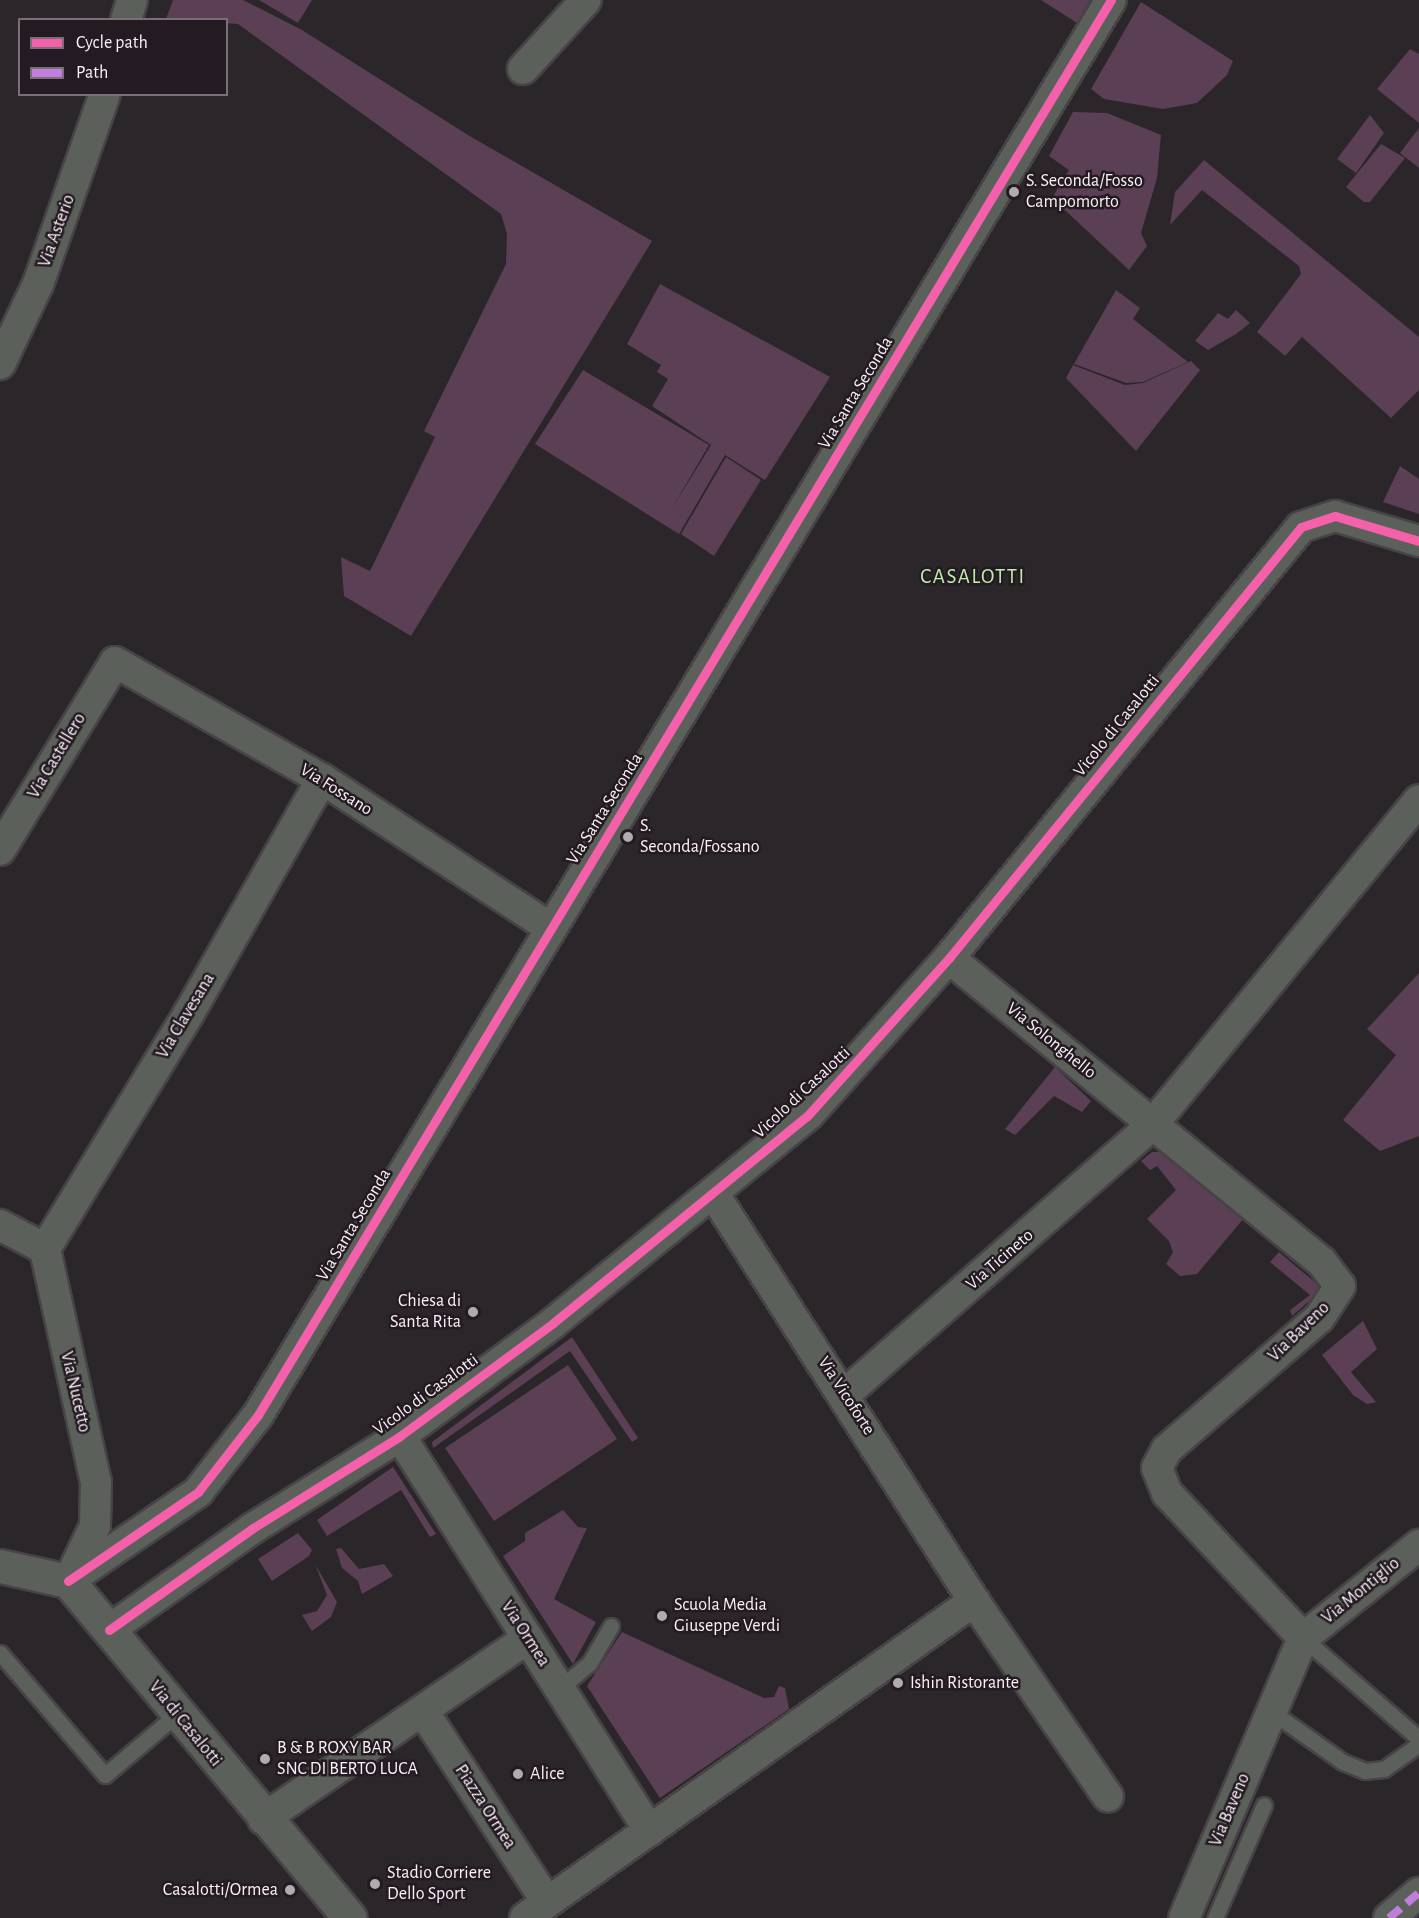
<!DOCTYPE html>
<style>
body{margin:0}
#map{position:relative;width:1419px;height:1918px;overflow:hidden;background:#2b262a;font-family:"Alegreya Sans",sans-serif}
div>[style]{position:absolute}
[style*='--x']{left:calc(var(--x)*1px);top:calc(var(--y)*1px);width:calc(var(--w)*1px);rotate:calc(var(--a)*1deg)}
.green>*{inset:0;background:#5b3f54}
.roads{filter:drop-shadow(2px 0 #474346) drop-shadow(-2px 0 #474346) drop-shadow(0 2px #474346) drop-shadow(0 -2px #474346)}
.service>*{height:15px;margin:-7.5px;padding:0 7.5px;transform-origin:7.5px;border-radius:7.5px;background:#5c605a}
.minor>*{height:30px;margin:-15px;padding:0 15px;transform-origin:15px;border-radius:15px;background:#5c605a}
.tertiary>*{height:33px;margin:-16.5px;padding:0 16.5px;transform-origin:16.5px;border-radius:16.5px;background:#5c605a}
.quiet>*{height:8px;margin-top:-4px;transform-origin:0;background:repeating-linear-gradient(90deg,#c07fdc 0 15px,transparent 0 23px)}
.cycleway>*{height:9px;margin:-4.5px;padding:0 4.5px;transform-origin:4.5px;border-radius:4.5px;background:#f560ab}
.dots>*{width:16px;height:16px;translate:-50% -50%;box-sizing:border-box;border:3px solid #241a22;border-radius:50%}
span{translate:-50% -50%;white-space:nowrap;text-align:center;line-height:1.15;-webkit-text-stroke:5px #241a22;paint-order:stroke}
.poi-label{font-size:18px;color:#f9f1f7}
.left{translate:0 -50%;text-align:left}
.right{translate:-100% -50%;text-align:right}
.street-label{font-size:18px;color:#f9f1f7}
.quarter-label{font-size:21px;color:#c0efad;letter-spacing:1.5px}
.legend{position:absolute;left:18px;top:18px;width:210px;height:78px;box-sizing:border-box;background:#241a22;border:2px solid #797077;margin:0;padding:8px 10px;list-style:none;font-size:18px;color:#f9f1f7}
.legend li{display:flex;align-items:center;gap:12px;height:30px}
.legend b{width:30px;border:2px solid #797077}
</style>
<div id="map">
<div class="green">
<div style="clip-path:polygon(173px 0,243px 0,302px 30px,468px 135px,652px 241px,411px 636px,344px 596px,341px 557px,370px 571px,435px 437px,424px 431px,506px 264px,507px 234px,501px 214px,238px 24px,166px 19px)"></div>
<div style="clip-path:polygon(259px 0,312px 0,298px 23px)"></div>
<div style="clip-path:polygon(1041px 0,1090px 0,1077px 23px)"></div>
<div style="clip-path:polygon(1141px 2px,1233px 61px,1227px 75px,1197px 103px,1163px 109px,1104px 99px,1091px 89px)"></div>
<div style="clip-path:polygon(1410px 49px,1419px 54px,1419px 123px,1377px 89px)"></div>
<div style="clip-path:polygon(1073px 112px,1107px 113px,1161px 135px,1157px 178px,1141px 233px,1147px 246px,1129px 270px,1052px 198px,1069px 170px,1049px 156px)"></div>
<div style="clip-path:polygon(1370px 115px,1384px 133px,1356px 173px,1337px 159px)"></div>
<div style="clip-path:polygon(1419px 128px,1419px 168px,1400px 153px)"></div>
<div style="clip-path:polygon(1381px 144px,1405px 158px,1370px 202px,1364px 202px,1346px 187px)"></div>
<div style="clip-path:polygon(1204px 160px,1419px 337px,1419px 390px,1391px 418px,1302px 337px,1285px 356px,1257px 332px,1301px 274px,1299px 266px,1202px 190px,1170px 225px,1175px 192px)"></div>
<div style="clip-path:polygon(660px 284px,830px 377px,765px 480px,725px 455px,679px 534px,535px 444px,583px 370px,709px 445px,671px 510px,711px 445px,652px 406px,668px 379px,657px 372px,661px 365px,627px 344px)"></div>
<div style="clip-path:polygon(1116px 290px,1140px 308px,1133px 319px,1188px 362px,1143px 382px,1126px 383px,1074px 364px)"></div>
<div style="clip-path:polygon(1236px 310px,1250px 323px,1236px 334px,1208px 350px,1195px 341px,1218px 313px,1228px 319px)"></div>
<div style="clip-path:polygon(1191px 361px,1200px 370px,1136px 451px,1066px 378px,1073px 365px,1125px 385px,1143px 383px)"></div>
<div style="clip-path:polygon(726px 457px,761px 480px,714px 556px,681px 534px)"></div>
<div style="clip-path:polygon(1400px 466px,1419px 479px,1419px 514px,1383px 502px)"></div>
<div style="clip-path:polygon(1419px 973px,1419px 1136px,1380px 1151px,1343px 1120px,1396px 1055px,1367px 1029px)"></div>
<div style="clip-path:polygon(1055px 1067px,1091px 1101px,1082px 1112px,1054px 1096px,1015px 1135px,1005px 1129px)"></div>
<div style="clip-path:polygon(1152px 1152px,1160px 1152px,1244px 1218px,1197px 1274px,1180px 1276px,1166px 1264px,1173px 1252px,1169px 1241px,1147px 1219px,1176px 1190px,1157px 1166px,1150px 1170px,1141px 1161px)"></div>
<div style="clip-path:polygon(1279px 1252px,1323px 1289px,1292px 1316px,1290px 1310px,1310px 1295px,1270px 1262px)"></div>
<div style="clip-path:polygon(1363px 1321px,1377px 1349px,1351px 1372px,1376px 1402px,1367px 1404px,1353px 1395px,1322px 1355px)"></div>
<div style="clip-path:polygon(572px 1337px,638px 1438px,632px 1442px,570px 1351px,433px 1448px,432px 1442px)"></div>
<div style="clip-path:polygon(568px 1365px,617px 1439px,494px 1521px,445px 1448px)"></div>
<div style="clip-path:polygon(393px 1467px,436px 1534px,430px 1537px,401px 1490px,327px 1536px,317px 1520px)"></div>
<div style="clip-path:polygon(563px 1510px,578px 1527px,587px 1528px,554px 1599px,596px 1622px,573px 1664px,503px 1556px,525px 1541px,525px 1533px)"></div>
<div style="clip-path:polygon(298px 1533px,312px 1550px,309px 1556px,272px 1581px,258px 1559px)"></div>
<div style="clip-path:polygon(341px 1548px,359px 1569px,384px 1564px,393px 1576px,362px 1594px,358px 1581px,342px 1568px,336px 1549px)"></div>
<div style="clip-path:polygon(315px 1564px,337px 1602px,331px 1617px,312px 1631px,302px 1615px,317px 1611px,327px 1595px)"></div>
<div style="clip-path:polygon(622px 1632px,764px 1698px,774px 1697px,779px 1686px,785px 1688px,789px 1709px,660px 1798px,587px 1686px)"></div>
</div>
<div class="roads">
<div class="service">
<div style="--x:1303;--y:1638;--w:154;--a:41"></div>
<div style="--x:0;--y:1653;--w:161;--a:49.3"></div>
<div style="--x:105;--y:1775;--w:94;--a:-40.3"></div>
<div style="--x:560;--y:1688;--w:38;--a:-40"></div>
<div style="--x:589;--y:1664;--w:44;--a:-59.9"></div>
<div style="--x:1272;--y:1712;--w:87;--a:35.2"></div>
<div style="--x:1343;--y:1762;--w:24;--a:22"></div>
<div style="--x:1365;--y:1771;--w:19;--a:-6"></div>
<div style="--x:1384;--y:1769;--w:43;--a:-35.5"></div>
<div style="--x:1215;--y:1918;--w:123;--a:-66.6"></div>
</div>
<div class="minor">
<div style="--x:126;--y:20;--w:21;--a:-73"></div>
<div style="--x:523;--y:69;--w:93;--a:-47.6"></div>
<div style="--x:0;--y:364;--w:89;--a:-64.6"></div>
<div style="--x:38;--y:284;--w:201;--a:-70.6"></div>
<div style="--x:0;--y:850;--w:220;--a:-58.5"></div>
<div style="--x:115;--y:662;--w:238;--a:29.5"></div>
<div style="--x:322;--y:779;--w:273;--a:33.1"></div>
<div style="--x:949;--y:958;--w:480;--a:39.2"></div>
<div style="--x:1321;--y:1261;--w:31;--a:53"></div>
<div style="--x:1340;--y:1286;--w:38;--a:123"></div>
<div style="--x:1319;--y:1318;--w:201;--a:139.2"></div>
<div style="--x:1167;--y:1449;--w:21;--a:118"></div>
<div style="--x:1157;--y:1468;--w:27;--a:68"></div>
<div style="--x:1167;--y:1493;--w:199;--a:46.8"></div>
<div style="--x:1303;--y:1638;--w:304;--a:113"></div>
<div style="--x:0;--y:1225;--w:51;--a:28.1"></div>
<div style="--x:45;--y:1249;--w:239;--a:77.7"></div>
<div style="--x:96;--y:1482;--w:44;--a:91.3"></div>
<div style="--x:95;--y:1526;--w:55;--a:115.6"></div>
<div style="--x:45;--y:1249;--w:276;--a:-58.6"></div>
<div style="--x:189;--y:1013;--w:269;--a:-60.4"></div>
<div style="--x:845;--y:1394;--w:410;--a:-41.2"></div>
<div style="--x:1153;--y:1124;--w:419;--a:-50.6"></div>
<div style="--x:400;--y:1436;--w:467;--a:57.7"></div>
<div style="--x:68;--y:1581;--w:158;--a:-34.4"></div>
<div style="--x:198;--y:1492;--w:98;--a:-52.1"></div>
<div style="--x:258;--y:1415;--w:1652;--a:-58.92"></div>
<div style="--x:974;--y:1601;--w:237;--a:55.6"></div>
<div style="--x:109;--y:1630;--w:176;--a:-35.3"></div>
<div style="--x:253;--y:1528;--w:173;--a:-32"></div>
<div style="--x:400;--y:1436;--w:190;--a:-36.4"></div>
<div style="--x:553;--y:1323;--w:330;--a:-39.2"></div>
<div style="--x:809;--y:1114;--w:210;--a:-48.1"></div>
<div style="--x:949;--y:958;--w:556;--a:-50.76"></div>
<div style="--x:1301;--y:527;--w:36;--a:-18"></div>
<div style="--x:1335;--y:516;--w:88;--a:16.6"></div>
<div style="--x:1303;--y:1638;--w:149;--a:-38.7"></div>
<div style="--x:423;--y:1711;--w:228;--a:57"></div>
<div style="--x:263;--y:1819;--w:321;--a:-34.3"></div>
<div style="--x:525;--y:1918;--w:550;--a:-35.22"></div>
<div style="--x:974;--y:1601;--w:484;--a:-122.6"></div>
<div style="--x:1389;--y:1918;--w:39;--a:-40"></div>
</div>
<div class="tertiary">
<div style="--x:0;--y:1566;--w:70;--a:12.4"></div>
<div style="--x:68;--y:1581;--w:439;--a:50.1"></div>
</div>
</div>
<div class="quiet">
<div style="--x:1389;--y:1918;--w:39;--a:-40"></div>
</div>
<div class="cycleway">
<div style="--x:68;--y:1581;--w:158;--a:-34.4"></div>
<div style="--x:198;--y:1492;--w:98;--a:-52.1"></div>
<div style="--x:258;--y:1415;--w:1652;--a:-58.92"></div>
<div style="--x:109;--y:1630;--w:176;--a:-35.3"></div>
<div style="--x:253;--y:1528;--w:173;--a:-32"></div>
<div style="--x:400;--y:1436;--w:190;--a:-36.4"></div>
<div style="--x:553;--y:1323;--w:330;--a:-39.2"></div>
<div style="--x:809;--y:1114;--w:210;--a:-48.1"></div>
<div style="--x:949;--y:958;--w:556;--a:-50.76"></div>
<div style="--x:1301;--y:527;--w:36;--a:-18"></div>
<div style="--x:1335;--y:516;--w:88;--a:16.6"></div>
</div>
<div class="dots">
<div style="left:1014px;top:192px;background:#b1aaaf"></div>
<div style="left:628px;top:837px;background:#b1aaaf"></div>
<div style="left:473px;top:1312px;background:#b1aaaf"></div>
<div style="left:662px;top:1616px;background:#b1aaaf"></div>
<div style="left:898px;top:1683px;background:#b1aaaf"></div>
<div style="left:265px;top:1759px;background:#b1aaaf"></div>
<div style="left:518px;top:1774px;background:#b1aaaf"></div>
<div style="left:375px;top:1884px;background:#b1aaaf"></div>
<div style="left:290px;top:1890px;background:#b1aaaf"></div>
</div>
<div class="poi-label">
<span class="left" style="left:1026px;top:192px">S. Seconda/Fosso<br>Campomorto</span>
<span class="left" style="left:640px;top:837px">S.<br>Seconda/Fossano</span>
<span class="right" style="left:461px;top:1312px">Chiesa di<br>Santa Rita</span>
<span class="left" style="left:674px;top:1616px">Scuola Media<br>Giuseppe Verdi</span>
<span class="left" style="left:910px;top:1683px">Ishin Ristorante</span>
<span class="left" style="left:277px;top:1759px">B &amp; B ROXY BAR<br>SNC DI BERTO LUCA</span>
<span class="left" style="left:530px;top:1774px">Alice</span>
<span class="left" style="left:387px;top:1884px">Stadio Corriere<br>Dello Sport</span>
<span class="right" style="left:278px;top:1890px">Casalotti/Ormea</span>
</div>
<div class="street-label">
<span style="left:57px;top:231px;rotate:-70deg">Via Asterio</span>
<span style="left:856px;top:393px;rotate:-59deg">Via Santa Seconda</span>
<span style="left:1117px;top:726px;rotate:-51deg">Vicolo di Casalotti</span>
<span style="left:57px;top:756px;rotate:-59deg">Via Castellero</span>
<span style="left:336px;top:790px;rotate:32deg">Via Fossano</span>
<span style="left:605px;top:809px;rotate:-58deg">Via Santa Seconda</span>
<span style="left:186px;top:1016px;rotate:-59deg">Via Clavesana</span>
<span style="left:1051px;top:1041px;rotate:39deg">Via Solonghello</span>
<span style="left:802px;top:1093px;rotate:-43deg">Vicolo di Casalotti</span>
<span style="left:354px;top:1225px;rotate:-59deg">Via Santa Seconda</span>
<span style="left:1000px;top:1260px;rotate:-41deg">Via Ticineto</span>
<span style="left:1299px;top:1332px;rotate:-44deg">Via Baveno</span>
<span style="left:75px;top:1392px;rotate:77deg">Via Nucetto</span>
<span style="left:426px;top:1395px;rotate:-36deg">Vicolo di Casalotti</span>
<span style="left:846px;top:1396px;rotate:57deg">Via Vicoforte</span>
<span style="left:1361px;top:1591px;rotate:-39deg">Via Montiglio</span>
<span style="left:525px;top:1634px;rotate:57deg">Via Ormea</span>
<span style="left:185px;top:1724px;rotate:51deg">Via di Casalotti</span>
<span style="left:485px;top:1807px;rotate:57deg">Piazza Ormea</span>
<span style="left:1230px;top:1810px;rotate:-67deg">Via Baveno</span>
</div>
<div class="quarter-label">
<span style="left:973px;top:577px">CASALOTTI</span>
</div>
<ul class="legend">
<li><b style="height:8px;background:#f560ab"></b>Cycle path</li>
<li><b style="height:8px;background:#c07fdc"></b>Path</li>
</ul>
</div>
